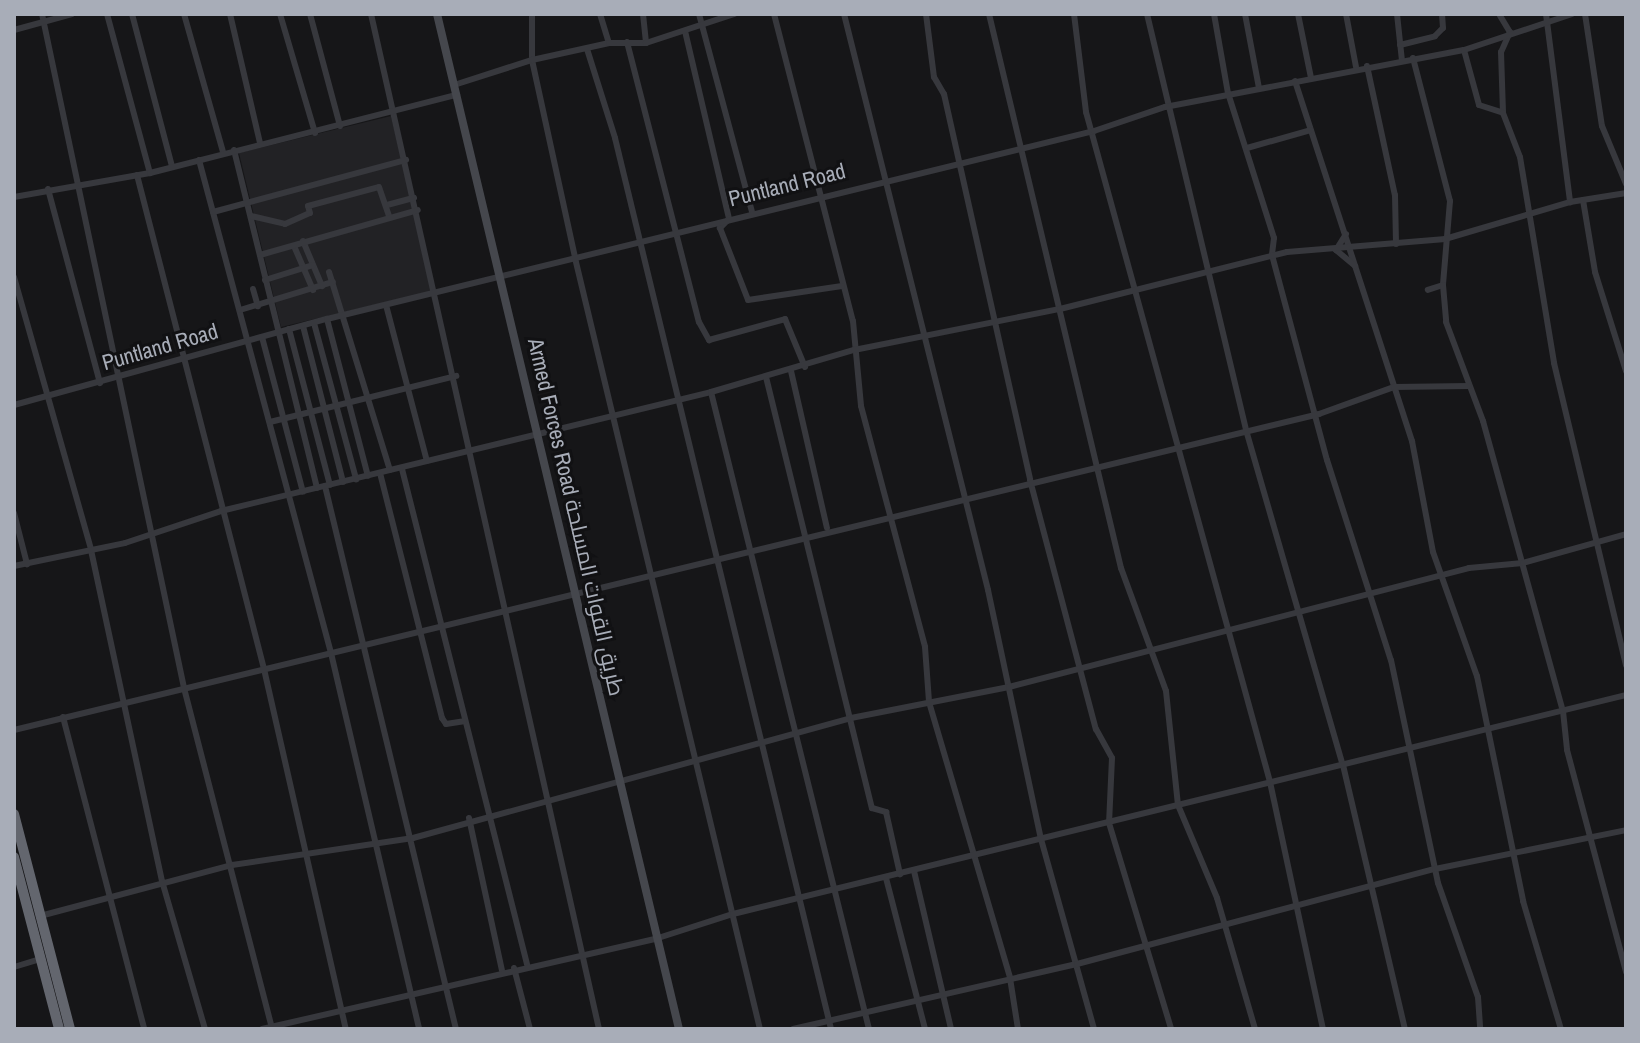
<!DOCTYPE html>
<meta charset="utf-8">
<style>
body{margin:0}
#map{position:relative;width:1640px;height:1043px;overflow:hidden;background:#161618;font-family:"Archivo Narrow",Cairo,sans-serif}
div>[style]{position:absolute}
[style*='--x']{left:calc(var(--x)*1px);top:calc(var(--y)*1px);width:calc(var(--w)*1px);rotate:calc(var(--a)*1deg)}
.built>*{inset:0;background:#222225}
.street>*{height:6px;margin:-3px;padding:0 3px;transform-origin:3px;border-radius:3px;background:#37383d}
.secondary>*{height:8px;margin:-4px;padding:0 4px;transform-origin:4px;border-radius:4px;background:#45474d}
.highway>*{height:10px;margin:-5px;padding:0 5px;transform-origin:5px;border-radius:5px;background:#63666e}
span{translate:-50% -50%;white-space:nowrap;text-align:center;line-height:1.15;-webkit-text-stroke:6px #111113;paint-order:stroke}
.street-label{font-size:22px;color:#a8adb8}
.frame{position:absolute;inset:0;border:16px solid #a8adb8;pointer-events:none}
</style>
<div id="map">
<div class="built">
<div style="clip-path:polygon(391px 116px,432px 291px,281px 327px,239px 153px)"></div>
</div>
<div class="street">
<div style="--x:42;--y:14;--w:689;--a:78.1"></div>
<div style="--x:184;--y:688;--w:352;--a:75.5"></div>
<div style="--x:107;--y:14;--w:165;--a:74.9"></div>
<div style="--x:132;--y:14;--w:158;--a:75.3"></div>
<div style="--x:184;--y:14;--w:143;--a:74.2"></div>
<div style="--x:230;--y:14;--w:132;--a:76.9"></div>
<div style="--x:280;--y:14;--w:124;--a:73.6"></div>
<div style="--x:310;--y:14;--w:116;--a:75"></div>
<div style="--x:371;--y:14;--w:1040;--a:77.34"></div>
<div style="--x:532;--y:14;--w:46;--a:90"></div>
<div style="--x:532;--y:60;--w:203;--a:77.7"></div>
<div style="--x:575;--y:258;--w:793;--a:76.51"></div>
<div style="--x:600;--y:14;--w:30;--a:73"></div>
<div style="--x:643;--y:14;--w:29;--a:84"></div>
<div style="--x:699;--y:14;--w:205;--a:75"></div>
<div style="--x:774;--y:14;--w:317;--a:75.6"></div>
<div style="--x:853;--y:321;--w:85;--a:84.6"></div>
<div style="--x:861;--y:406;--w:249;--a:75.1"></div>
<div style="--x:925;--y:647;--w:55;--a:85.8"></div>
<div style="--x:929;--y:702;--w:288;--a:73.6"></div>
<div style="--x:1010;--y:978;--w:52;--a:81.1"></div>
<div style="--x:844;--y:14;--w:594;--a:75.96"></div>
<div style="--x:988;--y:590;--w:255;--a:78"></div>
<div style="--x:1041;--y:839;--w:197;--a:74.4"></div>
<div style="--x:926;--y:14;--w:64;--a:82.8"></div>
<div style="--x:934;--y:77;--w:20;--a:60"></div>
<div style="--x:944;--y:94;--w:395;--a:77.4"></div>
<div style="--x:1030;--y:480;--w:258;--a:75.2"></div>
<div style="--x:1096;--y:729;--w:33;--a:61"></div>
<div style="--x:1112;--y:758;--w:65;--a:92.6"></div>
<div style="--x:1109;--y:823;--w:215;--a:73.2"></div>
<div style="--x:989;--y:14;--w:570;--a:76.6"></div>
<div style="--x:1121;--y:568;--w:131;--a:69.9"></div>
<div style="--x:1166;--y:691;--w:115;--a:84"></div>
<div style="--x:1178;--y:805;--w:101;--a:67.2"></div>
<div style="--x:1217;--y:898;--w:136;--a:73.8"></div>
<div style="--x:1074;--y:14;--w:99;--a:83"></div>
<div style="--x:1086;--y:112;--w:695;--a:74.64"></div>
<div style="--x:1270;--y:782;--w:253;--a:77.9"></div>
<div style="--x:1147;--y:14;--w:428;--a:76.6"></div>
<div style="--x:1246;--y:430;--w:349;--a:73.9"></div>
<div style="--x:1343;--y:765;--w:271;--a:76.8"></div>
<div style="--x:1214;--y:14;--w:80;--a:80"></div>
<div style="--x:1228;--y:93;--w:152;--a:72.4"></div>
<div style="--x:1274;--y:238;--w:17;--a:97"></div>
<div style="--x:1272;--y:255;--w:212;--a:75"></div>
<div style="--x:1327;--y:460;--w:210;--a:72.3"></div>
<div style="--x:1391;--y:660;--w:228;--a:78.1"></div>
<div style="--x:1438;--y:883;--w:121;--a:70.7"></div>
<div style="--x:1478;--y:997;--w:32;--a:86"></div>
<div style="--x:1245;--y:14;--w:75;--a:79.3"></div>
<div style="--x:1298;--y:14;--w:65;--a:78.5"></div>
<div style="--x:1346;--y:14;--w:54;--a:79.3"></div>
<div style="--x:1397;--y:14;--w:47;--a:83.9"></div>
<div style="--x:1499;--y:14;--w:21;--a:59"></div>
<div style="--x:1510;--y:32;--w:22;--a:114"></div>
<div style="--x:1501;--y:52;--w:61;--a:88.1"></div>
<div style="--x:1546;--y:14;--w:190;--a:82.7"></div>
<div style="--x:1585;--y:14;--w:113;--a:81.4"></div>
<div style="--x:1602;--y:126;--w:63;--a:67.5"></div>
<div style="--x:14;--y:30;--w:60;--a:-15.4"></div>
<div style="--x:685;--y:31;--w:193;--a:76.8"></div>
<div style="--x:729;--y:219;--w:13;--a:135"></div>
<div style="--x:720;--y:228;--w:77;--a:68.7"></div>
<div style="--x:748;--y:300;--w:95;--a:-8.5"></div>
<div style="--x:627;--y:42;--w:289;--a:75.6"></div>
<div style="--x:699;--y:322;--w:21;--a:61"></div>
<div style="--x:709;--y:340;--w:79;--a:-15.4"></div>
<div style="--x:785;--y:319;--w:52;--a:67.4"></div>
<div style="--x:1400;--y:45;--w:36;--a:-14"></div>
<div style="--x:1435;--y:36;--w:11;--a:-45"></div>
<div style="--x:1443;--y:28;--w:14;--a:-94"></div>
<div style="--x:587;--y:49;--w:93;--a:72.5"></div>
<div style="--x:615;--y:138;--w:917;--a:76.37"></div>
<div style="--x:1464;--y:50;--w:57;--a:74.7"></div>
<div style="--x:1479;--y:105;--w:25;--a:18"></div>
<div style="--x:1503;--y:113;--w:47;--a:68.9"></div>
<div style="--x:1520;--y:157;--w:209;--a:80.6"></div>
<div style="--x:1554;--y:363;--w:311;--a:76.6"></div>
<div style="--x:1413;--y:58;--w:148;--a:75.5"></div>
<div style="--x:1450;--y:201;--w:84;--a:94.8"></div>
<div style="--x:1443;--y:285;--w:16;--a:162"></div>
<div style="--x:1367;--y:66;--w:132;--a:77.8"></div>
<div style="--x:1395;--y:195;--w:49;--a:88.8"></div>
<div style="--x:1295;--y:81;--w:379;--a:72"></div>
<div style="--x:1412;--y:441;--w:113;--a:79.3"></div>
<div style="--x:1433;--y:552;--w:132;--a:70.5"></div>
<div style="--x:1477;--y:676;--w:230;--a:78.4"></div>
<div style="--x:1523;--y:901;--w:134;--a:73.5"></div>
<div style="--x:454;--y:85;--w:82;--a:-17.8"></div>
<div style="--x:532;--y:60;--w:79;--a:-12.4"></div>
<div style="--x:609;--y:43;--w:37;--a:0"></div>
<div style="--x:646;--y:43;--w:93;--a:-18.2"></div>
<div style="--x:1247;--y:148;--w:66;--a:-15.7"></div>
<div style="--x:234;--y:150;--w:348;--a:76.2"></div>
<div style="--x:199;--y:160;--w:510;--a:75.01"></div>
<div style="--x:331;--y:653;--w:386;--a:76.8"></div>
<div style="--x:137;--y:175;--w:510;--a:75.58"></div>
<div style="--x:264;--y:669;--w:369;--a:77.2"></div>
<div style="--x:48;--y:189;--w:201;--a:75"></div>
<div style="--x:14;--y:197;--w:138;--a:-10"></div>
<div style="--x:150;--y:173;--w:317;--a:-14.3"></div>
<div style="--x:1583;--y:200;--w:73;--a:80.5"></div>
<div style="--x:1595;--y:272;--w:104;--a:72.6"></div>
<div style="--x:387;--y:205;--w:28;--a:-15"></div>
<div style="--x:213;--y:212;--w:200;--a:-15.1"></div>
<div style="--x:251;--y:216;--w:35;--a:13"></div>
<div style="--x:285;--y:224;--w:27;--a:-24"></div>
<div style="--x:310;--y:213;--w:7;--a:-106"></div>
<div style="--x:308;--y:206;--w:73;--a:-15"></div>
<div style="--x:379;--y:187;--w:31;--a:71"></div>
<div style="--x:1346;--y:234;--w:19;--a:122"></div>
<div style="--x:1336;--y:250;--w:25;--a:40"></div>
<div style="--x:303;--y:241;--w:49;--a:67.1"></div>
<div style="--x:294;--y:246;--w:48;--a:66.6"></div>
<div style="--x:260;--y:255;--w:164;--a:-15.9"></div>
<div style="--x:329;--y:272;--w:207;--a:72.9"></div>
<div style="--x:14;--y:277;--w:284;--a:74.2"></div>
<div style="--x:91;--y:550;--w:339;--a:77.9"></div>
<div style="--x:162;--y:881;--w:154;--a:73.8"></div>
<div style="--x:265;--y:280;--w:50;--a:-17.4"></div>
<div style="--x:1443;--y:285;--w:37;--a:85"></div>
<div style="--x:1446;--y:322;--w:106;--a:69.5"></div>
<div style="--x:1483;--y:421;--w:301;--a:74.6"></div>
<div style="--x:1563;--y:711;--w:39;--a:84"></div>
<div style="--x:1567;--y:750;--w:230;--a:75.1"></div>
<div style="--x:253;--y:289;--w:18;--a:74"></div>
<div style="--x:386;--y:305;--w:161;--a:75.3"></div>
<div style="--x:240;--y:310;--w:97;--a:-16.8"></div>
<div style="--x:327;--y:319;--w:162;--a:75.4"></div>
<div style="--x:314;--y:323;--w:162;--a:74.9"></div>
<div style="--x:303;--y:326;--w:161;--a:75.6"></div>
<div style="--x:289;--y:329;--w:161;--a:75.3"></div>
<div style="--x:262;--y:337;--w:160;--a:75.2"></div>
<div style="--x:791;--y:371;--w:161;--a:77.1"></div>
<div style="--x:766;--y:377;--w:444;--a:76.2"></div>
<div style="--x:872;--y:808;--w:15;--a:16"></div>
<div style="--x:886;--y:812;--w:64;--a:77.3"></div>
<div style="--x:711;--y:392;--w:656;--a:76.07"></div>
<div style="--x:14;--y:405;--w:325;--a:-15.4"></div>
<div style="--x:327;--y:319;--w:790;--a:-13.77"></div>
<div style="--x:1094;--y:131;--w:75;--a:-18.7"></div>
<div style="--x:1165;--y:107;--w:304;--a:-10.8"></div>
<div style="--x:1464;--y:50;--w:114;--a:-18.4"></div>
<div style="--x:270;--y:422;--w:192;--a:-13.9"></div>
<div style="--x:402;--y:469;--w:511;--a:75.83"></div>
<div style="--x:380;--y:473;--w:253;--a:75.8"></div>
<div style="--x:442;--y:718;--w:7;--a:56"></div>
<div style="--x:446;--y:724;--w:18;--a:-9"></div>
<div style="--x:325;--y:486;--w:559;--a:76.44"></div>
<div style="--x:14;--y:513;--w:53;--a:75.7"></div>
<div style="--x:14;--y:566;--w:113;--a:-11.7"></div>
<div style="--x:125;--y:543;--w:101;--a:-18.4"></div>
<div style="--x:221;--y:511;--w:504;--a:-13.65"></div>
<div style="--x:711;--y:392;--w:149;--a:-16.4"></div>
<div style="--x:854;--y:350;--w:210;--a:-11.3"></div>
<div style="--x:1060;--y:309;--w:234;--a:-14.1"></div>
<div style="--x:1287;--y:252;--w:159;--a:-4.7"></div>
<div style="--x:1445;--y:239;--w:130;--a:-16.5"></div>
<div style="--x:1570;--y:202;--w:57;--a:-9.1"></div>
<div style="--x:63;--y:717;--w:322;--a:75.4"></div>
<div style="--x:14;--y:730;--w:1343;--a:-13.61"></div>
<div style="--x:1319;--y:414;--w:80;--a:-19.8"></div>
<div style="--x:1394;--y:387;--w:75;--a:-0.8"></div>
<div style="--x:469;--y:818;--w:156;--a:77.8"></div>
<div style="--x:914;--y:871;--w:162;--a:76.8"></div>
<div style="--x:886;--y:878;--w:156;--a:75.5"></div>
<div style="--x:40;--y:916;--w:199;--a:-14.9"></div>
<div style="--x:232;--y:865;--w:183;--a:-8.5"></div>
<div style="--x:413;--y:838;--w:454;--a:-15.3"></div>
<div style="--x:851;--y:718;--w:161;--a:-11.1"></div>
<div style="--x:1009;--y:687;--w:475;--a:-14.5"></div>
<div style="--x:1469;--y:568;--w:54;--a:-5.3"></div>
<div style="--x:1523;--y:563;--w:107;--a:-15.7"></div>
<div style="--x:14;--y:967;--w:27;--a:-17"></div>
<div style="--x:514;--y:968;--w:63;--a:75.3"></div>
<div style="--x:262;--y:1029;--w:403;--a:-12.9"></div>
<div style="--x:655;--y:939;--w:82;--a:-17.8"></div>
<div style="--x:733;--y:914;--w:919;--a:-13.78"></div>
<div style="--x:793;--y:1029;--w:291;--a:-12.9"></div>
<div style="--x:1077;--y:964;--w:370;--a:-14.9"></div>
<div style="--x:1435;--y:869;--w:195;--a:-11.5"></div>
</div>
<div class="secondary">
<div style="--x:437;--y:14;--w:1043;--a:76.59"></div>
</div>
<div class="highway">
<div style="--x:14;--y:814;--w:222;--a:75.4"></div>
<div style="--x:14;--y:857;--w:178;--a:75.3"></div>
</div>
<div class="street-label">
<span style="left:787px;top:185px;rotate:-14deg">Puntland Road</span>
<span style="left:160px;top:347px;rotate:-16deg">Puntland Road</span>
<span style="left:576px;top:517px;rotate:77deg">Armed Forces Road طريق القوات المسلحة</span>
</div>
<div class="frame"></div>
</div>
